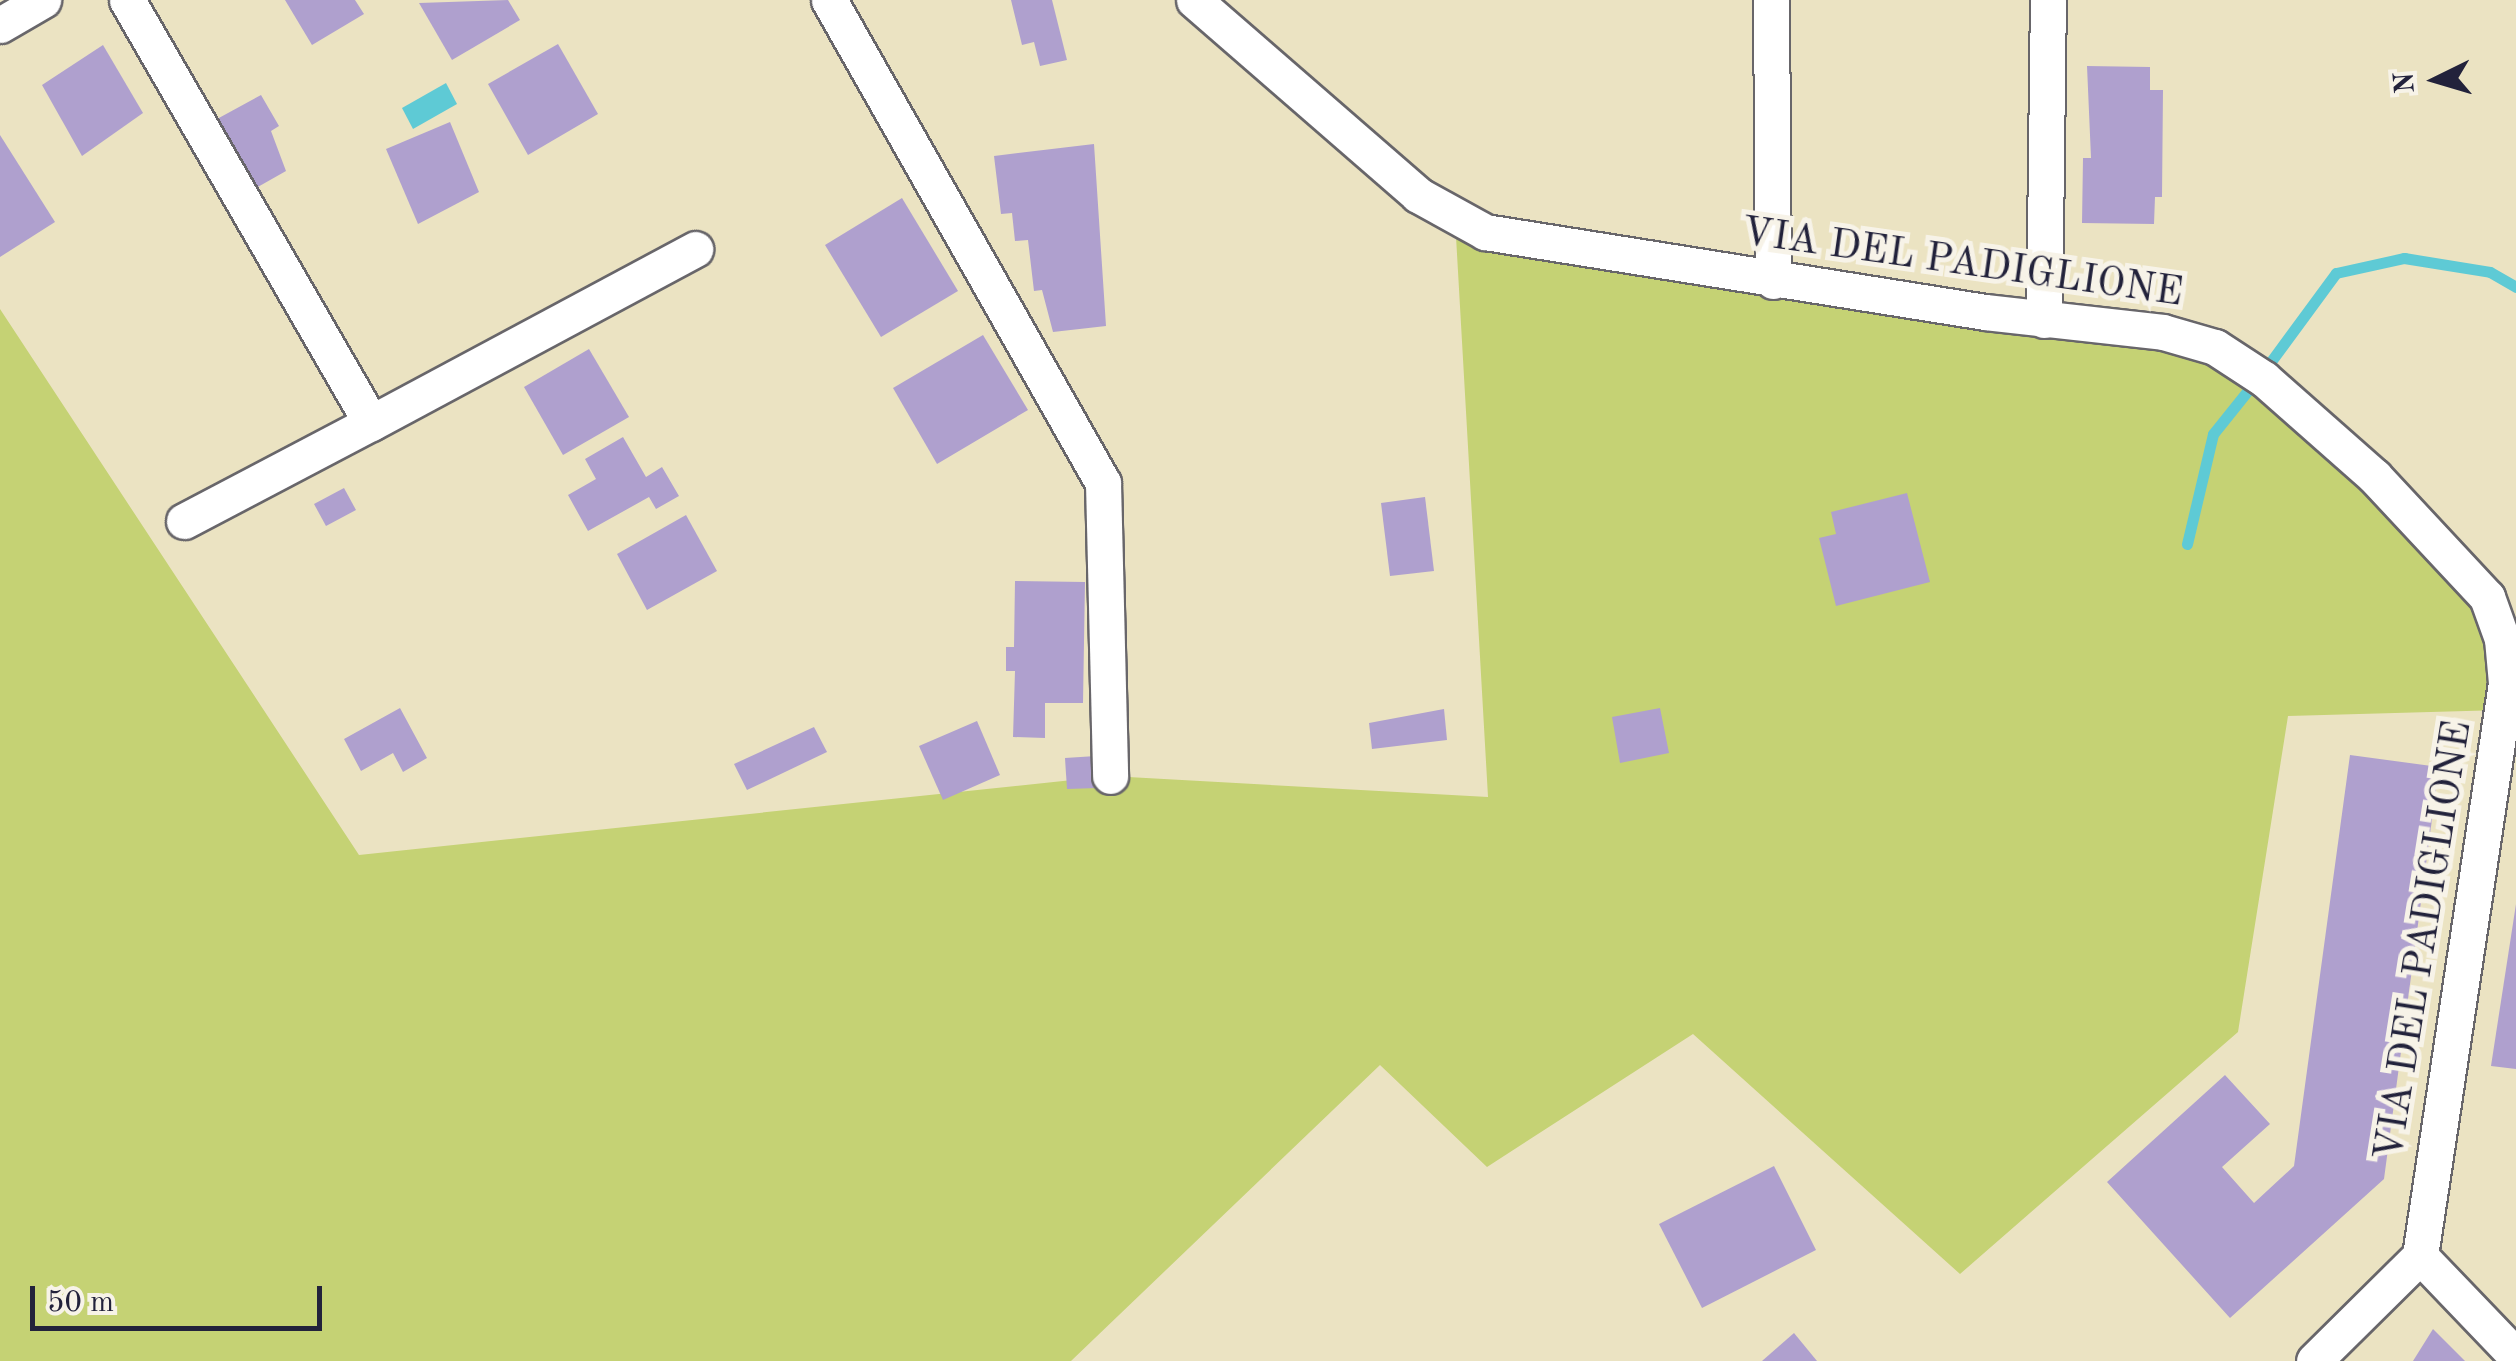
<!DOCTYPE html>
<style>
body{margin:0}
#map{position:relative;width:2516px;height:1361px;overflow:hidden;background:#ebe3c2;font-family:"Old Standard TT",serif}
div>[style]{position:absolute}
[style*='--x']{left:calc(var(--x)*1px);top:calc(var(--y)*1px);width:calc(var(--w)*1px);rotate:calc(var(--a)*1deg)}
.green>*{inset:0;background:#c5d274}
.water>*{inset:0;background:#5ecad5}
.stream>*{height:11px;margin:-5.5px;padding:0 5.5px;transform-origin:5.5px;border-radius:5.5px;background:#5ecad5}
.building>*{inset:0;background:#afa0ce}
.roads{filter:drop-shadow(2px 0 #68666a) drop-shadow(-2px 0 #68666a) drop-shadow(0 2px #68666a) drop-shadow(0 -2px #68666a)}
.street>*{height:35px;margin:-17.5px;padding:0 17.5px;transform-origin:17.5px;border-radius:17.5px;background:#fff}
span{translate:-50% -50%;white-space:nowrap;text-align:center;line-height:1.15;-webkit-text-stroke:10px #f7f3e8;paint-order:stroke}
.street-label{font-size:40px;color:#22223b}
.north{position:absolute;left:2386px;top:30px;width:100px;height:100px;-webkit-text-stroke:8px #f7f3e8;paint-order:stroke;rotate:265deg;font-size:28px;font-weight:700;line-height:40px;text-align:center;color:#22223b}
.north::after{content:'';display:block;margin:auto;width:35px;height:45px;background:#22223b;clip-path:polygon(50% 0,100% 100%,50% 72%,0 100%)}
.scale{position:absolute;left:30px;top:1286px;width:292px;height:45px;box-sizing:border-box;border:5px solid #22223b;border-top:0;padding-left:12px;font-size:30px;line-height:35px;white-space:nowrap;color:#22223b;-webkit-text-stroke:8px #f7f3e8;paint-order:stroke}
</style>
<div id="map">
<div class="green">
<div style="clip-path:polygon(1455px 219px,2196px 340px,2478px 587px,2502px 710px,2288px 716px,2238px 1032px,1960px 1274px,1693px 1034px,1487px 1167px,1380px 1065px,1071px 1361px,0 1361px,0 309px,359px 855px,1110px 776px,1488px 797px)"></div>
</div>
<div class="water">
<div style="clip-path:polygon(446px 83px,457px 104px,413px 129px,402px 108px)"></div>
</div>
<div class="stream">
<div style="--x:2272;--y:360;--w:108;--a:-53.7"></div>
<div style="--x:2336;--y:273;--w:70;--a:-12.4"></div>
<div style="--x:2404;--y:258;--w:87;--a:9.2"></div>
<div style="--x:2490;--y:272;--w:30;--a:30"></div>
<div style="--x:2187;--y:544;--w:113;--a:-76.7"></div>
<div style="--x:2213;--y:434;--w:58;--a:-51.3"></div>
</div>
<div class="building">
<div style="clip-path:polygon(285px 0,355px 0,364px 14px,312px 45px)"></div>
<div style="clip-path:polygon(508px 0,520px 20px,452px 60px,419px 3px)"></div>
<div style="clip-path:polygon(1011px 0,1052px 0,1067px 60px,1040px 66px,1034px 42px,1022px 45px)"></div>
<div style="clip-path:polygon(558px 44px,598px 114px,528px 155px,488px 84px)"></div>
<div style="clip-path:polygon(103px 45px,143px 113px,82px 156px,42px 85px)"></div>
<div style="clip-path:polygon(2087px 66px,2150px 67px,2150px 90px,2163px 90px,2162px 197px,2155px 197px,2154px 224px,2082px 223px,2083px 158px,2091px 158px)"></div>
<div style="clip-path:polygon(261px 95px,279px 126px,271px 131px,286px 171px,256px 188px,217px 119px)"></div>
<div style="clip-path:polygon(450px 122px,479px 192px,418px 224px,386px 149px)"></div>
<div style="clip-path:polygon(0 135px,55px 222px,0 257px)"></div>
<div style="clip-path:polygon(1094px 144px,1106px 326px,1053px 332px,1042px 290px,1034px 291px,1028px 240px,1015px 241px,1012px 213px,1001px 214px,994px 156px)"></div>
<div style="clip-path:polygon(902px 198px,958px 291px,881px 337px,825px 245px)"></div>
<div style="clip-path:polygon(983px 335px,1028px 410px,937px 464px,893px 388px)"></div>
<div style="clip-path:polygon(589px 349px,629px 417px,563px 455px,524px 387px)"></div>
<div style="clip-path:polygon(623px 437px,646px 477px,662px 467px,679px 496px,656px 509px,649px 497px,588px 531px,568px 495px,596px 479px,585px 459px)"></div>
<div style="clip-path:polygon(344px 488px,356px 510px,326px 526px,314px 504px)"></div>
<div style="clip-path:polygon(1907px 493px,1930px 582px,1836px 606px,1819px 538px,1836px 534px,1831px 512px)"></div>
<div style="clip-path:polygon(1425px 497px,1434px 571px,1390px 576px,1381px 503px)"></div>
<div style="clip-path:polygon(686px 515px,717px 571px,647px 610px,617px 554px)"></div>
<div style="clip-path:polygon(1015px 581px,1085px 582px,1083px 703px,1045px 703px,1045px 738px,1013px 737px,1015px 671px,1006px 671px,1006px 647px,1014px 647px)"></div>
<div style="clip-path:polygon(400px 708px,427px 758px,403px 772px,393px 753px,361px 771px,344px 739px)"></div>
<div style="clip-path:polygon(1660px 708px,1669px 753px,1620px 763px,1612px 717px)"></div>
<div style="clip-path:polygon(1444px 709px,1447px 740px,1372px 749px,1369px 723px)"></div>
<div style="clip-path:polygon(977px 721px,1000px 775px,943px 800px,919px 746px)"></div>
<div style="clip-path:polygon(814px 727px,827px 752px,747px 790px,734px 764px)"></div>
<div style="clip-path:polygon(2350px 755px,2439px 767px,2384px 1179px,2230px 1318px,2107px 1182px,2225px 1075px,2270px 1124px,2222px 1167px,2254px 1203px,2294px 1166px)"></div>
<div style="clip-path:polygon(1096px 756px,1098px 788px,1067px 789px,1065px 758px)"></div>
<div style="clip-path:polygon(2516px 904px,2516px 1069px,2491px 1066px)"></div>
<div style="clip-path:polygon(1774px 1166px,1816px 1250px,1702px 1308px,1659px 1224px)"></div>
<div style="clip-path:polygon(2433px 1329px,2465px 1361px,2413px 1361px)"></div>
<div style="clip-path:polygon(1794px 1333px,1817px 1361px,1762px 1361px)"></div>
</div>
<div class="roads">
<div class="street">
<div style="--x:127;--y:0;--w:488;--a:60"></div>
<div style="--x:371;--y:423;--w:368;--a:-28.2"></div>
<div style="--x:829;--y:0;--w:555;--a:60.43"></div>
<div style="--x:1103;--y:483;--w:293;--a:88.6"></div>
<div style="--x:1194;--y:0;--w:297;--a:41"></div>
<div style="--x:1418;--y:195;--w:77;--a:28.9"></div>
<div style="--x:1485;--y:232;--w:506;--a:9.09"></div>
<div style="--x:1985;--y:312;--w:179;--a:6.4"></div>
<div style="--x:2163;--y:332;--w:54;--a:16.1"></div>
<div style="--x:2215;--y:347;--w:59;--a:33.1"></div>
<div style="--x:2264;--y:379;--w:147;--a:41.4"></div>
<div style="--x:2374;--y:476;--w:166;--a:47"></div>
<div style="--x:2487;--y:597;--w:45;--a:70.3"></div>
<div style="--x:2502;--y:639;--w:44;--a:84.8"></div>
<div style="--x:2506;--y:683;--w:579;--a:98.54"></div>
<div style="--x:2420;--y:1256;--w:149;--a:135.3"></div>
<div style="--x:1771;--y:0;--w:281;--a:89.6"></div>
<div style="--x:0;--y:25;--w:50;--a:-30.2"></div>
<div style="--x:2044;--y:320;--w:320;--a:-89.3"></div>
<div style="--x:184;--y:521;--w:211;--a:-27.7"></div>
<div style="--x:2420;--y:1256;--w:139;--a:46.2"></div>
</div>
</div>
<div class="street-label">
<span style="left:1962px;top:264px;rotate:8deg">VIA DEL PADIGLIONE</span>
<span style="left:2425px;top:941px;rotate:-81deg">VIA DEL PADIGLIONE</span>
</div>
<div class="north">N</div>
<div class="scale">50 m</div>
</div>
